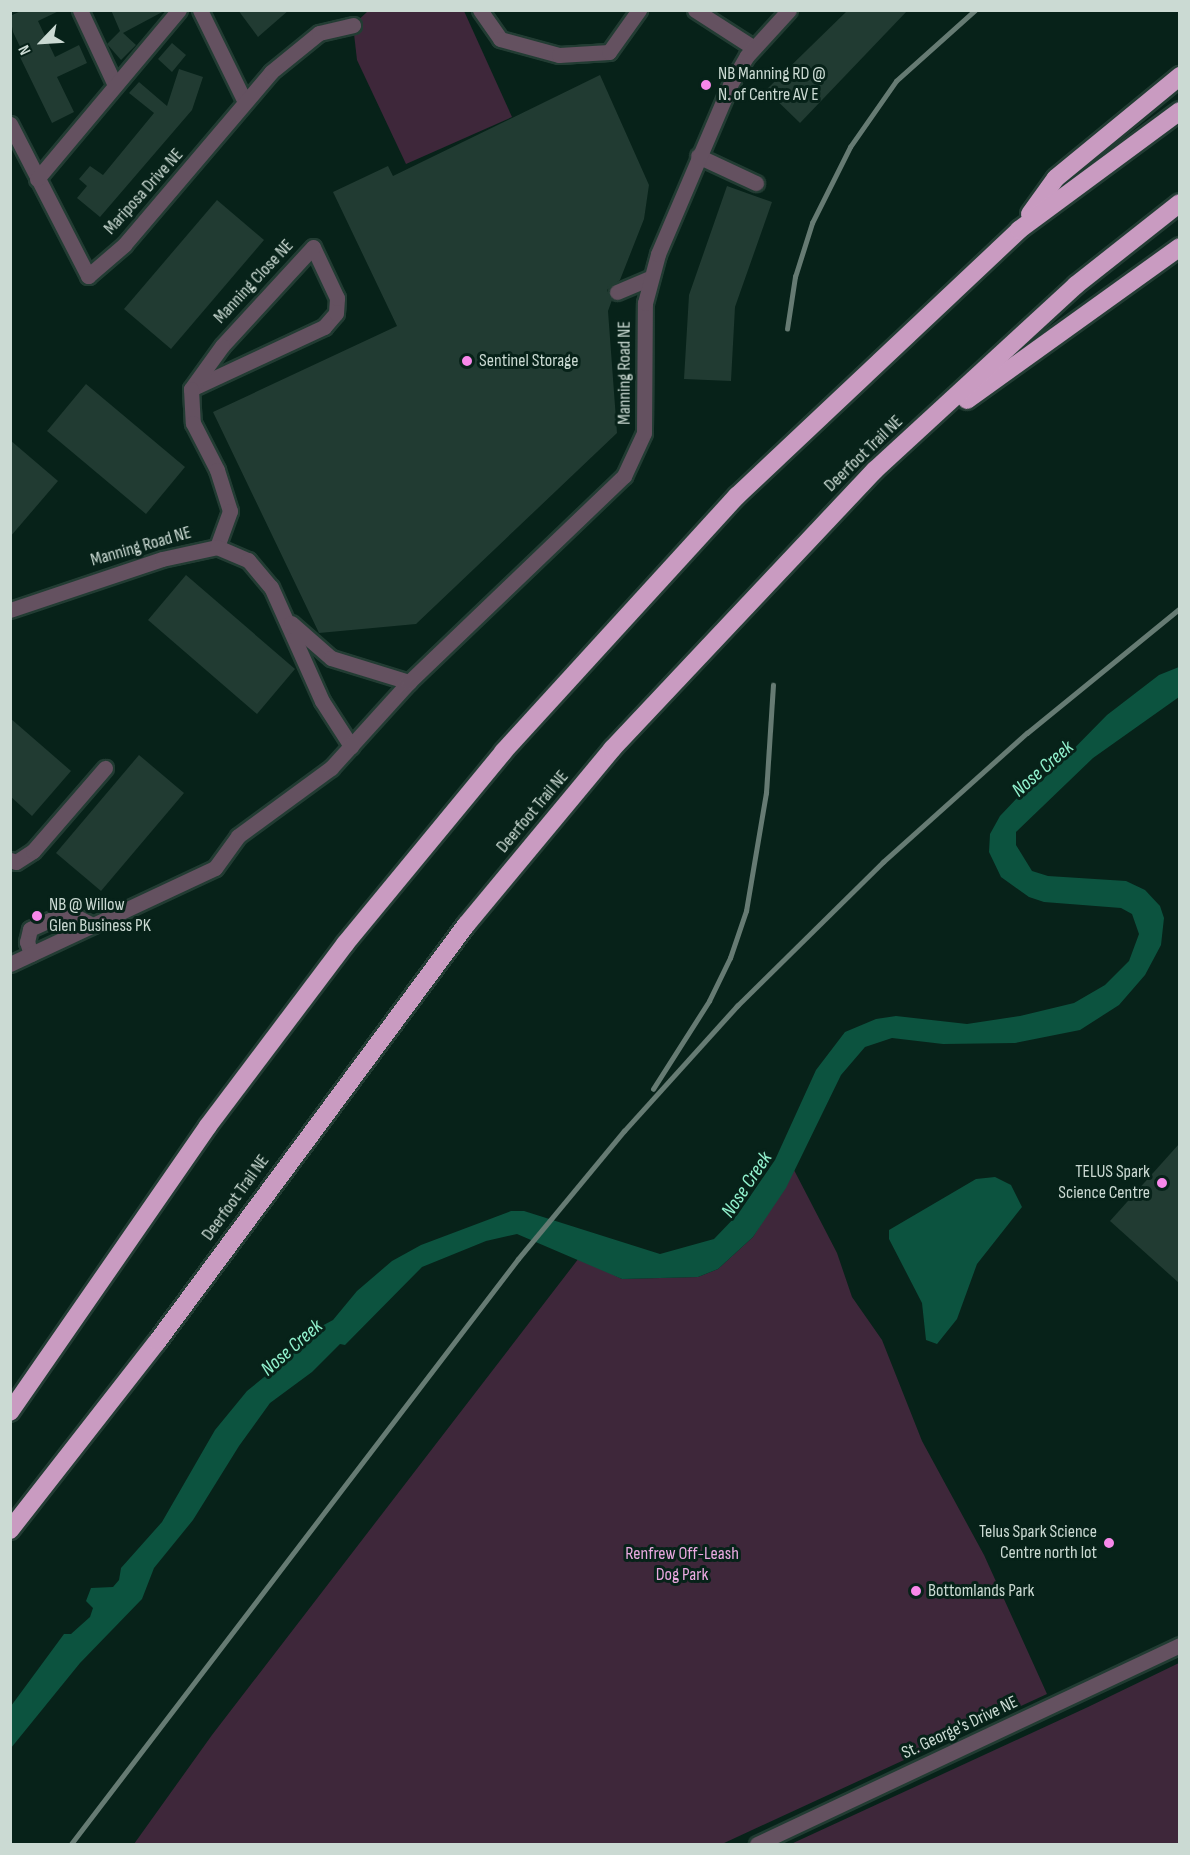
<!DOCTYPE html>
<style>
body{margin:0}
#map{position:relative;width:1190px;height:1855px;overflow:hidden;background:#072219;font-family:"Sofia Sans Condensed",sans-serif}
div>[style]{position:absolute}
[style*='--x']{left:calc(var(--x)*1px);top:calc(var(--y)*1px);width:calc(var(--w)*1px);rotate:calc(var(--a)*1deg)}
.green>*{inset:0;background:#3e273a}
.water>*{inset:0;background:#0c533f}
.building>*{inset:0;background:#213b32}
.roads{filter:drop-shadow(2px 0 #223c33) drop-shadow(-2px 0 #223c33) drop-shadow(0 2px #223c33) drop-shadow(0 -2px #223c33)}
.minor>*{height:15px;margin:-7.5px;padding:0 7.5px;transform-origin:7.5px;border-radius:7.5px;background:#645160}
.highway>*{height:18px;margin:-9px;padding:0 9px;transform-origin:9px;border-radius:9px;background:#c99bc1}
.rail>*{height:4.5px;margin:-2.25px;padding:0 2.25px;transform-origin:2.25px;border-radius:2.25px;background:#667b73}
.dots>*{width:16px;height:16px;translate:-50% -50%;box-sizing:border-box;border:3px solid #072219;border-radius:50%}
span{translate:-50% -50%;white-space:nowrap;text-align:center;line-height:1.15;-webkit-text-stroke:6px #072219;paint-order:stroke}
.poi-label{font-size:18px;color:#cbdad3}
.left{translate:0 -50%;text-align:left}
.right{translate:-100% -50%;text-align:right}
.street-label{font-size:18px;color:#cbdad3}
.park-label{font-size:18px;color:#eaa9e1}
.water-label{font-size:20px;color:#91f2ce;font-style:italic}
.frame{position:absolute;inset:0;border:12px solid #cbdad3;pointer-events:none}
.north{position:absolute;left:12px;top:12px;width:60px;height:60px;-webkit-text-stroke:4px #072219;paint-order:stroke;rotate:245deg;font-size:16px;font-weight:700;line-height:24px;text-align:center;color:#cbdad3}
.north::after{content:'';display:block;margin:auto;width:21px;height:27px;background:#cbdad3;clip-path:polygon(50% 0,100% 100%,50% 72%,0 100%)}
</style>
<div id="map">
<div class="green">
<div style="clip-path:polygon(368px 11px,464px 11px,512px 117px,406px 164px,357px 60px,353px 25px)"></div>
<div style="clip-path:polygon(794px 1170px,837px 1253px,852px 1297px,882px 1340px,922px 1441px,984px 1555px,1047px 1694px,722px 1844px,134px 1844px,212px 1735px,579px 1258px,622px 1279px,698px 1277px,718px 1269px,753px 1237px)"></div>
<div style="clip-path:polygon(1179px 1663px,1179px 1844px,791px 1844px,1088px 1707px)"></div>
</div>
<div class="water">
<div style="clip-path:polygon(1179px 667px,1179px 697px,1093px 758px,1016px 832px,1016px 845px,1032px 871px,1048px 876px,1126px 881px,1145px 890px,1160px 906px,1164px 918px,1161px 945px,1145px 975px,1119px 1005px,1080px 1030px,1015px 1043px,943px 1044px,892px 1038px,865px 1047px,841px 1075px,786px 1188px,753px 1237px,718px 1269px,698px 1277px,622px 1279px,517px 1234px,486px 1241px,422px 1267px,345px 1345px,340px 1344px,312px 1372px,270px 1403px,239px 1446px,193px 1520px,154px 1568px,142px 1599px,80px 1663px,11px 1748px,11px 1706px,64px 1634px,71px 1634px,90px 1617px,93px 1608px,86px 1601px,91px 1588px,113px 1587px,119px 1580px,121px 1568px,162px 1522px,215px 1430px,247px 1391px,311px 1339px,320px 1327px,333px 1320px,357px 1291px,392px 1261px,421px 1245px,511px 1211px,524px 1211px,660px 1254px,714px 1239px,738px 1214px,775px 1160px,816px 1070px,845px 1032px,876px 1019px,896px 1016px,967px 1024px,1020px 1016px,1074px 1003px,1105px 985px,1129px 961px,1139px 934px,1132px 914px,1121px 908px,1044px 902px,1029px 897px,1001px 877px,989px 852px,990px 834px,1000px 816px,1019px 796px,1048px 775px,1107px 715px,1159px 675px)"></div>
<div style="clip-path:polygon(995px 1177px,1011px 1185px,1022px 1207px,977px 1264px,957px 1319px,937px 1344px,926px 1340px,922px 1303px,889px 1239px,889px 1230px,976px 1179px)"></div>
</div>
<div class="building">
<div style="clip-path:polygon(23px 10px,61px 10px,38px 21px,55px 57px,79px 45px,87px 63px,57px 77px,74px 112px,52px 123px,19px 55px,23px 53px,13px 32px,10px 16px)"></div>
<div style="clip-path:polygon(111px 10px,166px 10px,123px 33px,136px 45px,121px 60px,107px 44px,120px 31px)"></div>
<div style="clip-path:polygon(238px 10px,289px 10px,258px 37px)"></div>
<div style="clip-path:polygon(848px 10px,908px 10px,800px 123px,766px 90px)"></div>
<div style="clip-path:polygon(172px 43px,186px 55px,172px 72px,158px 59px)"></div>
<div style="clip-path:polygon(179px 69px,203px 77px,192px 110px,100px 217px,77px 198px,87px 186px,79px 179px,90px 166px,103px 175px,154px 113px,129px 93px,139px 82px,167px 106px)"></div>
<div style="clip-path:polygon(600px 75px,649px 185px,644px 219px,620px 280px,607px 290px,612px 300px,608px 311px,617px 433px,416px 624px,319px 633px,213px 412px,397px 326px,333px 192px,388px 166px,393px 176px)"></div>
<div style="clip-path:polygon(727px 186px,772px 202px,735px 307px,731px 381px,684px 379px,689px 295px)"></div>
<div style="clip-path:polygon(217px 200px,264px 240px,171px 349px,124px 309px)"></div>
<div style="clip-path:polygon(86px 384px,185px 467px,146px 514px,47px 431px)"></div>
<div style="clip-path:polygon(10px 440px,58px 481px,10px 537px)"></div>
<div style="clip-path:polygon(186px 575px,295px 669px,257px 714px,148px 620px)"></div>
<div style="clip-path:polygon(10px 718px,71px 771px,32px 816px,10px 796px)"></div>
<div style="clip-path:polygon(139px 755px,184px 793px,101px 891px,56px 853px)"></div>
<div style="clip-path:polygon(1179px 1144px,1179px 1283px,1110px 1221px)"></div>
</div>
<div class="roads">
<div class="minor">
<div style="--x:80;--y:10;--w:83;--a:65"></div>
<div style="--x:200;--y:10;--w:102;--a:63.9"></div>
<div style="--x:480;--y:10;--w:35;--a:55"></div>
<div style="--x:500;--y:39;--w:61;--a:15.2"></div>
<div style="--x:559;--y:55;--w:50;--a:-3.4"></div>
<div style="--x:609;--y:52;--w:52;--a:-54.5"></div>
<div style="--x:695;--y:10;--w:70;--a:32.8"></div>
<div style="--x:10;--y:124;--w:171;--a:62.8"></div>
<div style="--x:88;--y:276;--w:48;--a:-40.7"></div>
<div style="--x:124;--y:245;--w:227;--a:-49.6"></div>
<div style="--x:271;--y:72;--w:62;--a:-39.1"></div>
<div style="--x:319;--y:33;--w:35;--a:-13"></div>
<div style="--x:698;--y:156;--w:64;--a:25"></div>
<div style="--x:37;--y:179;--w:221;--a:-50"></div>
<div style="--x:617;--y:292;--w:36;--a:-23"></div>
<div style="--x:191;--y:389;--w:147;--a:-25"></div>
<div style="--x:324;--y:327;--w:18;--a:-49"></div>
<div style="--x:336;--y:313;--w:15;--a:-86"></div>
<div style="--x:337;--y:298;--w:56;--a:-115.2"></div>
<div style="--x:313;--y:247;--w:134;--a:132.6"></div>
<div style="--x:222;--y:346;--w:53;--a:125.8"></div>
<div style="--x:191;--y:389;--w:34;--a:87"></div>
<div style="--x:193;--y:423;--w:53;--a:62.9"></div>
<div style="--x:217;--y:470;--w:43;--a:72.4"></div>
<div style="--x:230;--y:511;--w:38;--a:110"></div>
<div style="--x:10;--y:610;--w:160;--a:-18.5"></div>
<div style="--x:162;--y:559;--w:56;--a:-12.3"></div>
<div style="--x:217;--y:547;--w:34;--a:23"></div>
<div style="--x:248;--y:560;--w:35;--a:50"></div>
<div style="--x:271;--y:587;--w:125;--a:65.9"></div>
<div style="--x:322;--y:701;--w:54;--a:57.2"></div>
<div style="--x:291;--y:623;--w:53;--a:41.2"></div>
<div style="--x:331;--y:658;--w:82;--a:17.1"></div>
<div style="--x:10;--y:860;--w:6;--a:18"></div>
<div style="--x:16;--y:862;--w:20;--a:-33"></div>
<div style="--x:33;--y:851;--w:110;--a:-49.1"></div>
<div style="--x:31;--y:954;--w:13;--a:-108"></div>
<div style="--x:27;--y:942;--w:13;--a:-77"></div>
<div style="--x:30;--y:929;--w:41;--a:-24.7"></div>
<div style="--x:67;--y:912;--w:29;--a:27"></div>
<div style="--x:10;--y:964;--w:226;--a:-25.1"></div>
<div style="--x:215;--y:868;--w:39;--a:-54"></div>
<div style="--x:238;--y:836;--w:115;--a:-36.2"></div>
<div style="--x:331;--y:768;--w:116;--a:-47.8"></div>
<div style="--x:409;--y:682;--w:298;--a:-43.8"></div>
<div style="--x:624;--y:476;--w:47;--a:-65.1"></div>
<div style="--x:644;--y:433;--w:130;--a:-89.6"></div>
<div style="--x:645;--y:303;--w:51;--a:-75.1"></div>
<div style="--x:658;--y:254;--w:184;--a:-66.9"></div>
<div style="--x:730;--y:85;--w:34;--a:-60"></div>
<div style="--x:747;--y:56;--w:62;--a:-47.6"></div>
<div style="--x:757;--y:1844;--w:467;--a:-25.2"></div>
</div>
<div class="highway">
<div style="--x:1030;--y:214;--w:44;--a:-54.2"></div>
<div style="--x:1056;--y:178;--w:161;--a:-39.4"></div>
<div style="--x:967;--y:400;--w:262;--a:-35.7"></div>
<div style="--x:10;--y:1412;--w:348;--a:-55.3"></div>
<div style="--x:208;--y:1126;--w:228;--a:-53"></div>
<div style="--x:345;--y:944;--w:249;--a:-50.5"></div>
<div style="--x:503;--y:752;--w:347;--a:-47.6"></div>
<div style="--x:737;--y:496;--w:388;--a:-43.3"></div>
<div style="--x:1019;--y:230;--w:200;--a:-36.5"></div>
<div style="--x:10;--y:1530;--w:239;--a:-52"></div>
<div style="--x:157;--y:1342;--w:519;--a:-53.46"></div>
<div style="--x:466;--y:925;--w:229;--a:-50.3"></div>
<div style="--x:612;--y:749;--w:383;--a:-46.7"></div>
<div style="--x:875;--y:470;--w:273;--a:-42.6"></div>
<div style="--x:1076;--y:285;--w:132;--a:-38.3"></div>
</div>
</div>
<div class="rail">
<div style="--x:787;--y:329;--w:53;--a:-81.3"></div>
<div style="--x:795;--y:277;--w:57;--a:-72.5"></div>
<div style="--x:812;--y:223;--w:85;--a:-63.4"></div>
<div style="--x:850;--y:147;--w:80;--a:-55.1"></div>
<div style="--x:896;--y:81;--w:106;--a:-41.9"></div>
<div style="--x:653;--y:1089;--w:104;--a:-57.5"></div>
<div style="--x:709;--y:1001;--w:48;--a:-64"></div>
<div style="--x:730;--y:958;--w:50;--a:-71.2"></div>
<div style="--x:746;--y:911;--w:120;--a:-80.4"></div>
<div style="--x:766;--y:793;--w:108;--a:-86.3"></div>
<div style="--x:71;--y:1844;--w:736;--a:-52.62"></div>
<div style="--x:518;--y:1259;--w:166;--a:-50.4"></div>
<div style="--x:624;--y:1131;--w:169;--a:-47.9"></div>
<div style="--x:737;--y:1006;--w:205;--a:-44.6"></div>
<div style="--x:883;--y:862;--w:193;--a:-41.9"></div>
<div style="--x:1027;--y:733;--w:198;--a:-39.2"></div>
</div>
<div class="dots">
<div style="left:706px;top:85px;background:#f888ea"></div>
<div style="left:467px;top:361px;background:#f888ea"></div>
<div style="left:37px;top:916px;background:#f888ea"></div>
<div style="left:1162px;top:1183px;background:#f888ea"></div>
<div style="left:1109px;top:1543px;background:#f888ea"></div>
<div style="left:916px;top:1591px;background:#f888ea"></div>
</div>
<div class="poi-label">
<span class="left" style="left:718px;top:85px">NB Manning RD @<br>N. of Centre AV E</span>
<span class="left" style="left:479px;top:361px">Sentinel Storage</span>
<span class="left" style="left:49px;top:916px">NB @ Willow<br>Glen Business PK</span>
<span class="right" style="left:1150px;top:1183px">TELUS Spark<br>Science Centre</span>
<span class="right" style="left:1097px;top:1543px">Telus Spark Science<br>Centre north lot</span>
<span class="left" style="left:928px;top:1591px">Bottomlands Park</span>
</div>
<div class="street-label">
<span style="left:144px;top:192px;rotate:-48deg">Mariposa Drive NE</span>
<span style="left:254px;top:282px;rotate:-47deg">Manning Close NE</span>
<span style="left:625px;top:373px;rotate:-90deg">Manning Road NE</span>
<span style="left:864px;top:454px;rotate:-44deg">Deerfoot Trail NE</span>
<span style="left:141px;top:547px;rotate:-16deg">Manning Road NE</span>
<span style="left:533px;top:812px;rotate:-50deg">Deerfoot Trail NE</span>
<span style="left:236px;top:1198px;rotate:-54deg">Deerfoot Trail NE</span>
<span style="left:960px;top:1728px;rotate:-25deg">St. George's Drive NE</span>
</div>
<div class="park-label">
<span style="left:682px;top:1565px">Renfrew Off-Leash<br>Dog Park</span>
</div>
<div class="water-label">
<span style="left:1043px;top:769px;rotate:-41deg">Nose Creek</span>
<span style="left:747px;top:1185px;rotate:-56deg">Nose Creek</span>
<span style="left:292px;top:1348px;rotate:-41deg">Nose Creek</span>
</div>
<div class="frame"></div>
<div class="north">N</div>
</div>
